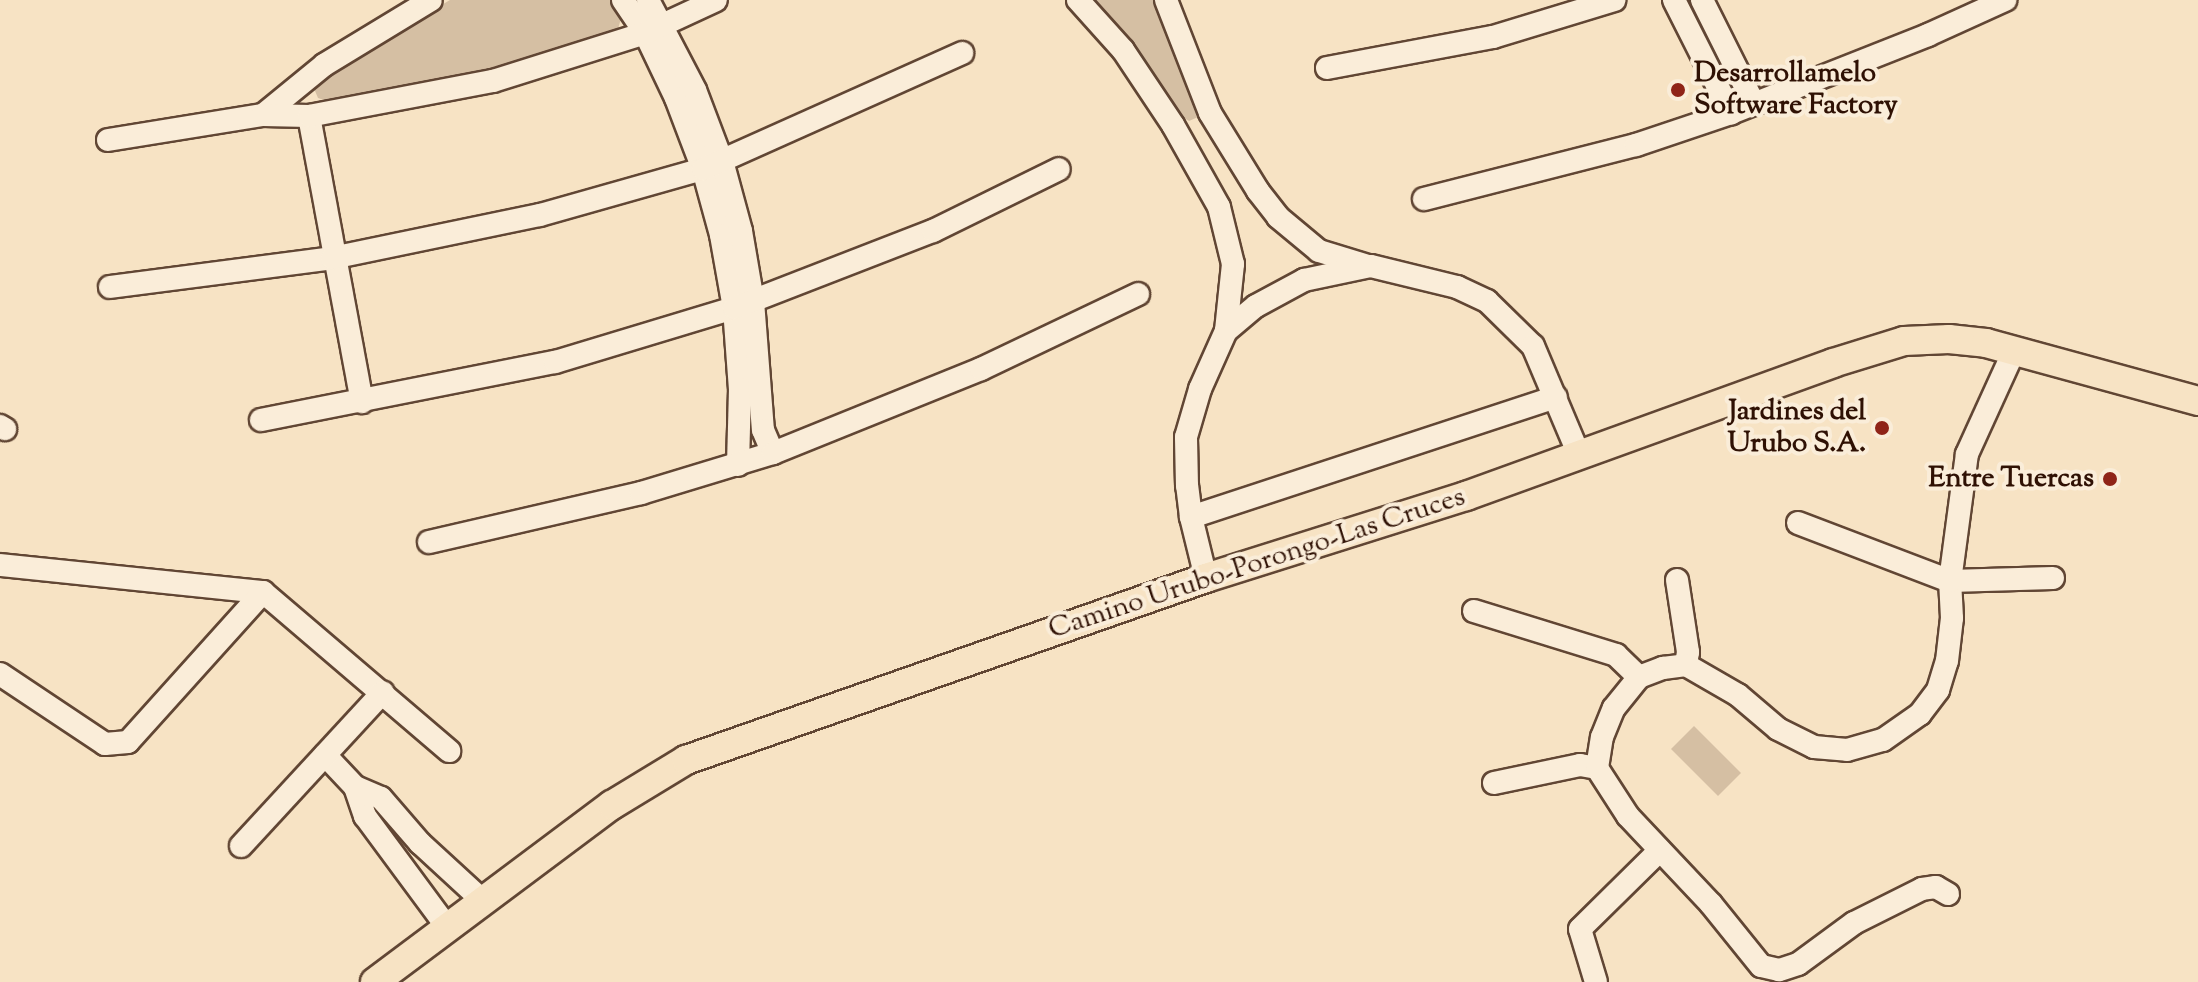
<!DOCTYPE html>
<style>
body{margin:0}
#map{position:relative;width:2198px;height:982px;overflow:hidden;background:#f7e3c4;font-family:"Sorts Mill Goudy",serif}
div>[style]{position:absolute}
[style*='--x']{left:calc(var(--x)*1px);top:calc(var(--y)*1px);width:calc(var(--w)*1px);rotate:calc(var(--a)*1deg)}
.green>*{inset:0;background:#d5bfa3}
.roads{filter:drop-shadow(2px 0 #614634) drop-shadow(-2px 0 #614634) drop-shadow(0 2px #614634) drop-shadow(0 -2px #614634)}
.minor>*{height:22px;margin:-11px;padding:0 11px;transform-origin:11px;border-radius:11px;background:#faedd9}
.major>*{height:28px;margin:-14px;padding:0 14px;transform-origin:14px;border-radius:14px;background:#f7e3c4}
.dots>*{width:22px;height:22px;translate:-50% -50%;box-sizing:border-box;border:4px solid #faedd9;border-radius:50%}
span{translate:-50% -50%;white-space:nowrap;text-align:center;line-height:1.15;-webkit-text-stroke:8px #faedd9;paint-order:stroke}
.poi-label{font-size:28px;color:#2f1104;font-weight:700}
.left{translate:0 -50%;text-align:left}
.right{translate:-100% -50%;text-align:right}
.street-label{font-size:28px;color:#2f1104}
</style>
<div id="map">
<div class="green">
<div style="clip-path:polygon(450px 0,614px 0,622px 15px,618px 29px,507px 64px,330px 102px,318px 98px,313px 86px,317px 80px)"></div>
<div style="clip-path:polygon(1092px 0,1156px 0,1201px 107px,1198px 117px,1189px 121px,1181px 116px,1146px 64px)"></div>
<div style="clip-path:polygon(1694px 726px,1741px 773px,1718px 796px,1671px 749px)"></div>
</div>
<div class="roads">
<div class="minor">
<div style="--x:623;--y:0;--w:40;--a:56"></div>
<div style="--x:645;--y:33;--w:72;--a:64.5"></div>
<div style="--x:676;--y:98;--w:76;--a:69.2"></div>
<div style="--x:703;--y:169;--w:68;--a:74.7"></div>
<div style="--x:721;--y:235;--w:74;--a:79.9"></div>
<div style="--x:734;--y:308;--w:81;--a:85.8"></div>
<div style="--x:740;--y:389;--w:76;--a:91.5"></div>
<div style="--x:648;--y:0;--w:102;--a:62.4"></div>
<div style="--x:695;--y:90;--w:76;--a:69.2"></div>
<div style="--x:722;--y:161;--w:73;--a:74.8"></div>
<div style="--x:741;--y:231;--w:71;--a:80.3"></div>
<div style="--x:753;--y:301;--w:129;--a:85.6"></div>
<div style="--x:763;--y:430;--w:25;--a:67"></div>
<div style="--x:1078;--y:0;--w:67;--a:48"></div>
<div style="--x:1123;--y:50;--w:90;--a:56.3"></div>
<div style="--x:1173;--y:125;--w:94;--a:60.7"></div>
<div style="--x:1219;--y:207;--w:59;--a:76.2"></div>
<div style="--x:1233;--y:264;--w:67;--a:96"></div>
<div style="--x:1166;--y:0;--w:121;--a:68.7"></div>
<div style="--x:1210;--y:113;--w:92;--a:58.4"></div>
<div style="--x:1258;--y:191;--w:33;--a:52"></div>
<div style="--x:1278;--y:217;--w:53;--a:39.7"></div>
<div style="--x:1319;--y:251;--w:48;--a:16.9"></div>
<div style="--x:1674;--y:0;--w:127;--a:63.2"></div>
<div style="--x:1702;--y:0;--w:116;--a:63.4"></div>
<div style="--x:1327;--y:68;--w:169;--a:-10.6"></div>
<div style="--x:1493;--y:37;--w:127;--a:-16.9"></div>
<div style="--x:263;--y:115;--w:79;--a:-39.3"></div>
<div style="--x:324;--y:65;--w:125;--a:-31.3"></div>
<div style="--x:309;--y:116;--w:291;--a:79.5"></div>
<div style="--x:108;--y:140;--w:157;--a:-9.2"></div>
<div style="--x:263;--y:115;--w:46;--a:1.2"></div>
<div style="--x:309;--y:116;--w:187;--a:-10.8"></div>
<div style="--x:493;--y:81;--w:159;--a:-17.5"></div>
<div style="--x:645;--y:33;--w:78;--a:-24.9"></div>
<div style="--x:1424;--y:199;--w:219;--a:-14.3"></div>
<div style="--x:1636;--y:145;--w:100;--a:-18.6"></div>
<div style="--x:1731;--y:113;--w:212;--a:-21.6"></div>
<div style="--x:1928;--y:35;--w:85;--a:-24.4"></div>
<div style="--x:110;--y:287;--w:224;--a:-7.4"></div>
<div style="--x:332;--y:258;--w:212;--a:-11.7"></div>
<div style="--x:540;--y:215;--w:169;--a:-15.8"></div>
<div style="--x:703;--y:169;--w:284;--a:-24.1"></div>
<div style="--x:261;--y:420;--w:300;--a:-11.2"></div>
<div style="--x:555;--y:362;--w:187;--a:-16.8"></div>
<div style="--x:734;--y:308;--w:213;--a:-21.2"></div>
<div style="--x:933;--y:231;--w:140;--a:-26.2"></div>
<div style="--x:0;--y:426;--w:6;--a:31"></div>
<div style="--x:1191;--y:517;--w:384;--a:-18.2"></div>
<div style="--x:1798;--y:523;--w:163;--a:20.9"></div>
<div style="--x:1950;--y:581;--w:103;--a:-1.7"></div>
<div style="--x:429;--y:542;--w:218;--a:-13"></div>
<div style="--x:641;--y:493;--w:138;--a:-16.9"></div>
<div style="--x:773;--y:453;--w:224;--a:-22"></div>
<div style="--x:981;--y:369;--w:174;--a:-25.5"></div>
<div style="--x:0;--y:565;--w:264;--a:5.9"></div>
<div style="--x:263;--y:592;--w:245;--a:40.5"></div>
<div style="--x:1206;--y:578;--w:63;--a:-103.8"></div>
<div style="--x:1191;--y:517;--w:31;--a:-97"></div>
<div style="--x:1187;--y:486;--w:49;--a:-91.2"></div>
<div style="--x:1186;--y:437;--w:50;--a:-73.7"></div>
<div style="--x:1200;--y:389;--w:64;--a:-65.9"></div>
<div style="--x:1226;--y:331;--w:39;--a:-40"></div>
<div style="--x:1256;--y:306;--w:55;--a:-28.4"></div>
<div style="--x:1304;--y:280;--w:68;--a:-11.8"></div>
<div style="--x:1371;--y:266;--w:89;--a:13.7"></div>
<div style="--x:1457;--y:287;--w:33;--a:25"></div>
<div style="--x:1487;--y:301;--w:64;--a:44.4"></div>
<div style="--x:1533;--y:346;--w:118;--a:67.1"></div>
<div style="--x:1677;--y:580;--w:73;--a:81.3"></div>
<div style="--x:1688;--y:652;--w:13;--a:99"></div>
<div style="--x:1474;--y:611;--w:149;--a:17.2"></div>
<div style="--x:1616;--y:655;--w:32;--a:44"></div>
<div style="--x:0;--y:674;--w:126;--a:33.7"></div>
<div style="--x:105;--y:744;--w:23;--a:-5"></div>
<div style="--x:128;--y:742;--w:202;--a:-48"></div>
<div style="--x:325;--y:755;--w:44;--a:46.8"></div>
<div style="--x:355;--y:787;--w:28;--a:23"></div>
<div style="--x:381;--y:798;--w:60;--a:49.1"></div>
<div style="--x:420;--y:843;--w:84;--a:42.6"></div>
<div style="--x:1494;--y:783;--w:88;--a:-11.8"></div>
<div style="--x:1580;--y:765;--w:17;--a:10"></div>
<div style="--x:355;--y:787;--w:31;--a:71"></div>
<div style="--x:365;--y:816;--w:138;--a:53.5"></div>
<div style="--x:241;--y:846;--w:209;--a:-47.3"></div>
<div style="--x:1948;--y:894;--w:14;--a:-150"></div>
<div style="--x:1936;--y:887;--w:14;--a:172"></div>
<div style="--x:1922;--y:889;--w:76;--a:153.4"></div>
<div style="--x:1854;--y:923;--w:69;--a:143.8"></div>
<div style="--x:1798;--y:964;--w:20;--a:162"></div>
<div style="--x:1779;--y:970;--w:18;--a:-167"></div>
<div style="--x:1761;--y:966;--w:80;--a:-128.9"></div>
<div style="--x:1711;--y:904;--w:121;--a:-133.3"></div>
<div style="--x:1628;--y:816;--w:57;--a:-122.9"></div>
<div style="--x:1597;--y:768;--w:31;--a:-81"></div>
<div style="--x:1602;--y:737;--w:31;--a:-68"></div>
<div style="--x:1614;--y:708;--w:40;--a:-51"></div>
<div style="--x:1639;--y:677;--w:26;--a:-21"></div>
<div style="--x:1663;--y:668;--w:23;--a:-7"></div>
<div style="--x:1686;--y:665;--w:60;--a:30"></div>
<div style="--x:1738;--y:695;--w:52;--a:40.4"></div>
<div style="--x:1778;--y:729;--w:40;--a:26.6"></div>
<div style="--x:1814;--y:747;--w:33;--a:5"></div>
<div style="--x:1847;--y:750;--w:37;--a:-16"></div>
<div style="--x:1883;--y:740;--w:45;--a:-35.1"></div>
<div style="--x:1920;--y:714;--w:30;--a:-53"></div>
<div style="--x:1938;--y:690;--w:30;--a:-73"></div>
<div style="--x:1947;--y:661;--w:43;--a:-83.4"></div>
<div style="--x:1952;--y:618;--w:37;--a:-93"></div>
<div style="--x:1950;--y:581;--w:128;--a:-82.4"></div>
<div style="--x:1967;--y:454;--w:113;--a:-65.5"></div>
<div style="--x:1596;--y:982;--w:55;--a:-106.8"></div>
<div style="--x:1580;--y:929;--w:112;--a:-44.6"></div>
</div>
<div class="major">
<div style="--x:375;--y:982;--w:296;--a:-36.8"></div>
<div style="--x:612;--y:805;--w:87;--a:-31.3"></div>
<div style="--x:686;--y:760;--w:551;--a:-19.29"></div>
<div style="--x:1206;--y:578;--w:273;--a:-17.5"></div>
<div style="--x:1466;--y:496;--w:390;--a:-19.9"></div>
<div style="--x:1833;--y:363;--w:74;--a:-17.2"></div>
<div style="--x:1904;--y:341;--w:45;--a:-2.5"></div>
<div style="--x:1949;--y:339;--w:37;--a:6"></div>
<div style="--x:1986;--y:343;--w:220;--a:15.3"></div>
</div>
</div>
<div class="dots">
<div style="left:1678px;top:90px;background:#8f2418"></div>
<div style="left:1882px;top:428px;background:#8f2418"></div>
<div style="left:2110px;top:479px;background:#8f2418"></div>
</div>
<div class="poi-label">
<span class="left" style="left:1694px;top:90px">Desarrollamelo<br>Software Factory</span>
<span class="right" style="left:1866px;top:428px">Jardines del<br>Urubo S.A.</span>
<span class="right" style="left:2094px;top:479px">Entre Tuercas</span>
</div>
<div class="street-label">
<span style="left:1257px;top:564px;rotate:-18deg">Camino Urubo-Porongo-Las Cruces</span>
</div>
</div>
